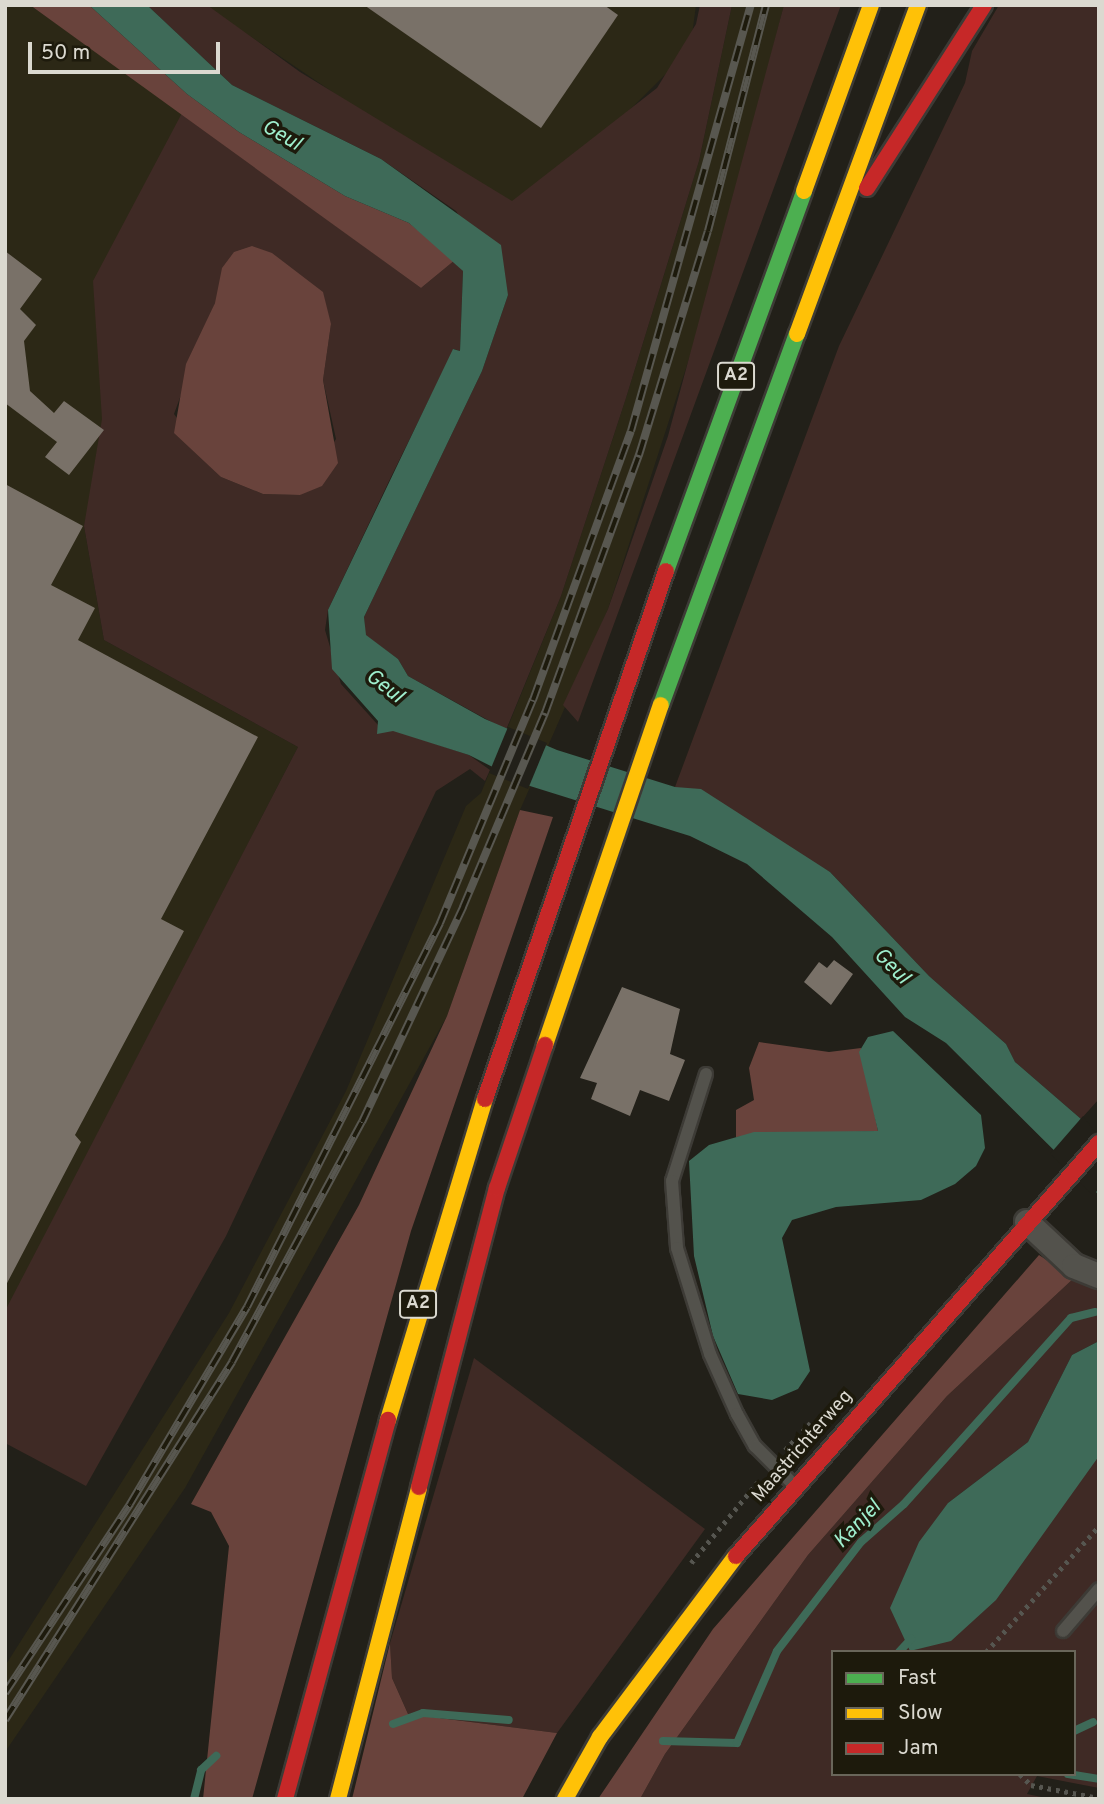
<!DOCTYPE html>
<style>
body{margin:0}
#map{position:relative;width:1104px;height:1804px;overflow:hidden;background:#222019;font-family:Overpass,sans-serif}
div>[style]{position:absolute}
[style*='--x']{left:calc(var(--x)*1px);top:calc(var(--y)*1px);width:calc(var(--w)*1px);rotate:calc(var(--a)*1deg)}
.built>*{inset:0;background:#2c2816}
.green>*{inset:0;background:#3f2a25}
.forest>*{inset:0;background:#69433c}
.water>*{inset:0;background:#3e6a58}
.pier>*{inset:0;background:#222019}
.stream>*{height:8px;margin:-4px;padding:0 4px;transform-origin:4px;border-radius:4px;background:#3e6a58}
.building>*{inset:0;background:#797168}
.path>*{height:4.5px;margin-top:-2.25px;transform-origin:0;background:repeating-linear-gradient(90deg,#565650 0 3.5px,transparent 0 8.5px)}
.roads{filter:drop-shadow(2px 0 #3d3b36) drop-shadow(-2px 0 #3d3b36) drop-shadow(0 2px #3d3b36) drop-shadow(0 -2px #3d3b36)}
.lane>*{height:12px;margin:-6px;padding:0 6px;transform-origin:6px;border-radius:6px;background:#53524c}
.street>*{height:24px;margin:-12px;padding:0 12px;transform-origin:12px;border-radius:12px;background:#53524c}
.fast>*{height:16px;margin:-8px;padding:0 8px;transform-origin:8px;border-radius:8px;background:#4caf50}
.slow>*{height:16px;margin:-8px;padding:0 8px;transform-origin:8px;border-radius:8px;background:#ffc107}
.jam>*{height:16px;margin:-8px;padding:0 8px;transform-origin:8px;border-radius:8px;background:#c62828}
.rail>*{height:8px;margin-top:-4px;transform-origin:0;background:repeating-linear-gradient(90deg,#1d1a0c 0 16px,#585750 0 32px);box-sizing:border-box;border-block:2px solid #585750}
span{translate:-50% -50%;white-space:nowrap;text-align:center;line-height:1.15;-webkit-text-stroke:7px #1d1a0c;paint-order:stroke}
.shield-label span{padding:2px 5px;background:#1d1a0c;border:2px solid;border-radius:5px;-webkit-text-stroke-width:0}
.shield-label{font-size:18px;color:#dbd9d0;font-weight:700}
.street-label{font-size:19px;color:#dbd9d0}
.water-label{font-size:21px;color:#9fefce;font-style:italic}
.frame{position:absolute;inset:0;border:7px solid #dbd9d0;pointer-events:none}
.legend{position:absolute;left:831px;top:1650px;width:245px;height:126px;box-sizing:border-box;background:#1d1a0c;border:2px solid #69665a;margin:0;padding:9px 12px;list-style:none;font-size:21px;color:#dbd9d0}
.legend li{display:flex;align-items:center;gap:14px;height:35px}
.legend b{width:35px;border:2px solid #69665a}
.scale{position:absolute;left:28px;top:42px;width:192px;height:32px;box-sizing:border-box;border:4px solid #dbd9d0;border-top:0;padding-left:9px;font-size:21px;line-height:24px;white-space:nowrap;color:#dbd9d0;-webkit-text-stroke:5px #1d1a0c;paint-order:stroke}
</style>
<div id="map">
<div class="built">
<div style="clip-path:polygon(5px 5px,30px 5px,182px 113px,84px 526px,104px 640px,298px 747px,5px 1313px)"></div>
<div style="clip-path:polygon(204px 5px,696px 5px,690px 50px,520px 219px)"></div>
<div style="clip-path:polygon(732px 5px,784px 5px,709px 297px,608px 609px,520px 810px,447px 1016px,185px 1488px,5px 1752px,5px 1666px,229px 1313px,346px 1091px,466px 806px,481px 793px,561px 596px,626px 398px,699px 161px)"></div>
</div>
<div class="green">
<div style="clip-path:polygon(147px 5px,207px 5px,300px 72px,512px 201px,657px 88px,696px 24px,700px 5px,732px 5px,699px 161px,626px 398px,561px 596px,506px 730px,408px 676px,398px 659px,365px 635px,364px 617px,482px 371px,508px 295px,456px 211px,381px 159px,232px 85px)"></div>
<div style="clip-path:polygon(784px 5px,841px 5px,578px 722px,563px 705px,608px 609px,668px 436px)"></div>
<div style="clip-path:polygon(999px 5px,1099px 5px,1099px 1099px,1081px 1119px,1015px 1062px,1006px 1044px,929px 976px,830px 872px,675px 787px,839px 346px,965px 83px,972px 51px)"></div>
<div style="clip-path:polygon(evenodd,182px 113px,421px 288px,455px 260px,463px 271px,460px 351px,454px 349px,389px 481px,328px 610px,325px 630px,341px 684px,378px 725px,469px 755px,490px 770px,485px 781px,470px 769px,436px 791px,226px 1236px,86px 1486px,5px 1443px,5px 1311px,298px 747px,104px 640px,84px 526px,102px 419px,93px 281px,182px 113px,215px 303px,331px 324px,323px 380px,336px 439px,300px 495px,263px 494px,221px 477px,174px 414px,215px 303px)"></div>
<div style="clip-path:polygon(evenodd,1074px 1278px,1099px 1286px,1099px 1341px,1072px 1355px,1028px 1442px,948px 1503px,1083px 1469px,1099px 1456px,1099px 1788px,1037px 1776px,1027px 1794px,1051px 1799px,640px 1799px,665px 1754px,808px 1555px,947px 1396px,1074px 1278px,833px 1652px,1074px 1652px,1074px 1774px,833px 1774px,833px 1652px)"></div>
<div style="clip-path:polygon(474px 1358px,705px 1529px,557px 1733px,408px 1714px,392px 1678px,390px 1643px)"></div>
</div>
<div class="forest">
<div style="clip-path:polygon(30px 5px,89px 5px,187px 94px,239px 132px,345px 196px,409px 223px,455px 260px,421px 288px)"></div>
<div style="clip-path:polygon(252px 246px,272px 253px,323px 292px,331px 324px,323px 380px,338px 463px,322px 486px,300px 495px,263px 494px,221px 477px,174px 433px,186px 364px,215px 303px,222px 268px,234px 252px)"></div>
<div style="clip-path:polygon(520px 810px,553px 817px,411px 1231px,252px 1799px,203px 1799px,229px 1546px,211px 1512px,191px 1504px,359px 1205px,447px 1016px)"></div>
<div style="clip-path:polygon(759px 1042px,829px 1052px,861px 1048px,878px 1131px,736px 1137px,736px 1110px,754px 1100px,749px 1068px)"></div>
<div style="clip-path:polygon(1039px 1255px,1074px 1278px,947px 1396px,808px 1555px,665px 1754px,640px 1799px,598px 1799px,713px 1629px)"></div>
<div style="clip-path:polygon(390px 1643px,392px 1678px,408px 1714px,557px 1733px,522px 1799px,352px 1799px)"></div>
</div>
<div class="water">
<div style="clip-path:polygon(89px 5px,147px 5px,232px 85px,381px 159px,501px 245px,508px 295px,482px 371px,364px 617px,366px 635px,398px 659px,408px 676px,485px 719px,557px 750px,675px 787px,701px 789px,830px 872px,929px 976px,1006px 1044px,1015px 1062px,1081px 1119px,1099px 1143px,1099px 1195px,946px 1043px,905px 1017px,832px 937px,747px 864px,690px 836px,530px 786px,469px 755px,393px 731px,377px 734px,378px 721px,332px 669px,328px 610px,453px 349px,460px 351px,463px 271px,409px 223px,345px 196px,239px 132px,187px 94px)"></div>
<div style="clip-path:polygon(893px 1031px,981px 1115px,985px 1148px,976px 1166px,955px 1184px,921px 1200px,836px 1207px,792px 1220px,782px 1238px,810px 1371px,798px 1389px,772px 1400px,738px 1394px,713px 1336px,694px 1256px,689px 1161px,709px 1145px,754px 1132px,878px 1131px,859px 1052px,868px 1037px)"></div>
<div style="clip-path:polygon(1099px 1341px,1099px 1456px,996px 1600px,951px 1641px,910px 1651px,890px 1608px,919px 1542px,948px 1503px,1028px 1442px,1072px 1355px)"></div>
</div>
<div class="pier">
<div style="clip-path:polygon(508px 727px,547px 743px,528px 789px,489px 773px)"></div>
<div style="clip-path:polygon(1083px 1116px,1099px 1137px,1099px 1189px,1093px 1195px,1050px 1154px)"></div>
</div>
<div class="stream">
<div style="--x:899;--y:1652;--w:18;--a:-47"></div>
<div style="--x:393;--y:1724;--w:32;--a:-20"></div>
<div style="--x:423;--y:1713;--w:86;--a:4.7"></div>
<div style="--x:1074;--y:1731;--w:21;--a:-25"></div>
<div style="--x:663;--y:1741;--w:74;--a:1.5"></div>
<div style="--x:737;--y:1743;--w:100;--a:-66.5"></div>
<div style="--x:777;--y:1651;--w:138;--a:-52.4"></div>
<div style="--x:861;--y:1542;--w:57;--a:-41.5"></div>
<div style="--x:904;--y:1504;--w:250;--a:-48.1"></div>
<div style="--x:1071;--y:1318;--w:25;--a:-14"></div>
<div style="--x:1068;--y:1774;--w:31;--a:9"></div>
<div style="--x:194;--y:1799;--w:30;--a:-76"></div>
<div style="--x:201;--y:1770;--w:21;--a:-43"></div>
</div>
<div class="building">
<div style="clip-path:polygon(364px 5px,604px 5px,618px 15px,541px 128px)"></div>
<div style="clip-path:polygon(5px 251px,42px 279px,20px 309px,36px 325px,24px 341px,30px 391px,54px 413px,64px 401px,104px 430px,69px 475px,45px 457px,57px 442px,5px 403px)"></div>
<div style="clip-path:polygon(5px 484px,83px 526px,51px 585px,95px 608px,78px 640px,258px 737px,161px 919px,184px 931px,75px 1135px,81px 1142px,5px 1287px)"></div>
<div style="clip-path:polygon(834px 960px,853px 974px,831px 1005px,804px 982px,819px 962px,827px 968px)"></div>
<div style="clip-path:polygon(622px 987px,680px 1009px,670px 1054px,685px 1060px,669px 1101px,640px 1090px,630px 1116px,591px 1099px,597px 1083px,580px 1078px)"></div>
</div>
<div class="path">
<div style="--x:785;--y:1450;--w:37;--a:-47"></div>
<div style="--x:691;--y:1563;--w:110;--a:-50.5"></div>
<div style="--x:986;--y:1652;--w:169;--a:-48.1"></div>
<div style="--x:1020;--y:1774;--w:16;--a:45"></div>
<div style="--x:1031;--y:1785;--w:69;--a:10.8"></div>
</div>
<div class="roads">
<div class="lane">
<div style="--x:706;--y:1074;--w:112;--a:107.6"></div>
<div style="--x:672;--y:1181;--w:67;--a:85.7"></div>
<div style="--x:677;--y:1248;--w:111;--a:72.7"></div>
<div style="--x:710;--y:1354;--w:66;--a:65.8"></div>
<div style="--x:737;--y:1414;--w:37;--a:61"></div>
<div style="--x:755;--y:1446;--w:58;--a:45"></div>
<div style="--x:1063;--y:1631;--w:55;--a:-49.4"></div>
</div>
<div class="street">
<div style="--x:1027;--y:1222;--w:64;--a:43.1"></div>
<div style="--x:1074;--y:1266;--w:27;--a:22"></div>
</div>
<div class="fast">
<div style="--x:666;--y:571;--w:404;--a:-70"></div>
<div style="--x:661;--y:705;--w:395;--a:-69.9"></div>
</div>
<div class="slow">
<div style="--x:804;--y:191;--w:198;--a:-70.2"></div>
<div style="--x:797;--y:334;--w:351;--a:-69.8"></div>
<div style="--x:545;--y:1045;--w:359;--a:-71.2"></div>
<div style="--x:388;--y:1420;--w:335;--a:-73.2"></div>
<div style="--x:338;--y:1799;--w:322;--a:-75.4"></div>
<div style="--x:565;--y:1799;--w:71;--a:-60.6"></div>
<div style="--x:600;--y:1737;--w:226;--a:-53.1"></div>
</div>
<div class="jam">
<div style="--x:867;--y:188;--w:217;--a:-57.4"></div>
<div style="--x:485;--y:1099;--w:558;--a:-71.08"></div>
<div style="--x:419;--y:1487;--w:309;--a:-75.4"></div>
<div style="--x:497;--y:1188;--w:151;--a:-71.4"></div>
<div style="--x:736;--y:1556;--w:550;--a:-48.69"></div>
<div style="--x:285;--y:1799;--w:393;--a:-74.8"></div>
</div>
</div>
<div class="rail">
<div style="--x:5;--y:1693;--w:227;--a:-56.5"></div>
<div style="--x:130;--y:1504;--w:229;--a:-59.3"></div>
<div style="--x:247;--y:1307;--w:430;--a:-63.3"></div>
<div style="--x:440;--y:923;--w:242;--a:-67.4"></div>
<div style="--x:533;--y:700;--w:286;--a:-70"></div>
<div style="--x:631;--y:431;--w:443;--a:-74.3"></div>
<div style="--x:5;--y:1720;--w:424;--a:-57.6"></div>
<div style="--x:232;--y:1362;--w:273;--a:-61.6"></div>
<div style="--x:362;--y:1122;--w:238;--a:-64.8"></div>
<div style="--x:463;--y:907;--w:211;--a:-67.1"></div>
<div style="--x:545;--y:713;--w:275;--a:-70"></div>
<div style="--x:639;--y:455;--w:234;--a:-72.9"></div>
<div style="--x:708;--y:231;--w:233;--a:-75.6"></div>
</div>
<div class="shield-label">
<span style="left:736px;top:376px">A2</span>
<span style="left:418px;top:1304px">A2</span>
</div>
<div class="street-label">
<span style="left:803px;top:1447px;rotate:-49deg">Maastrichterweg</span>
</div>
<div class="water-label">
<span style="left:281px;top:136px;rotate:30deg">Geul</span>
<span style="left:384px;top:687px;rotate:38deg">Geul</span>
<span style="left:891px;top:967px;rotate:45deg">Geul</span>
<span style="left:858px;top:1525px;rotate:-46deg">Kanjel</span>
</div>
<div class="frame"></div>
<ul class="legend">
<li><b style="height:9px;background:#4caf50"></b>Fast</li>
<li><b style="height:9px;background:#ffc107"></b>Slow</li>
<li><b style="height:9px;background:#c62828"></b>Jam</li>
</ul>
<div class="scale">50 m</div>
</div>
